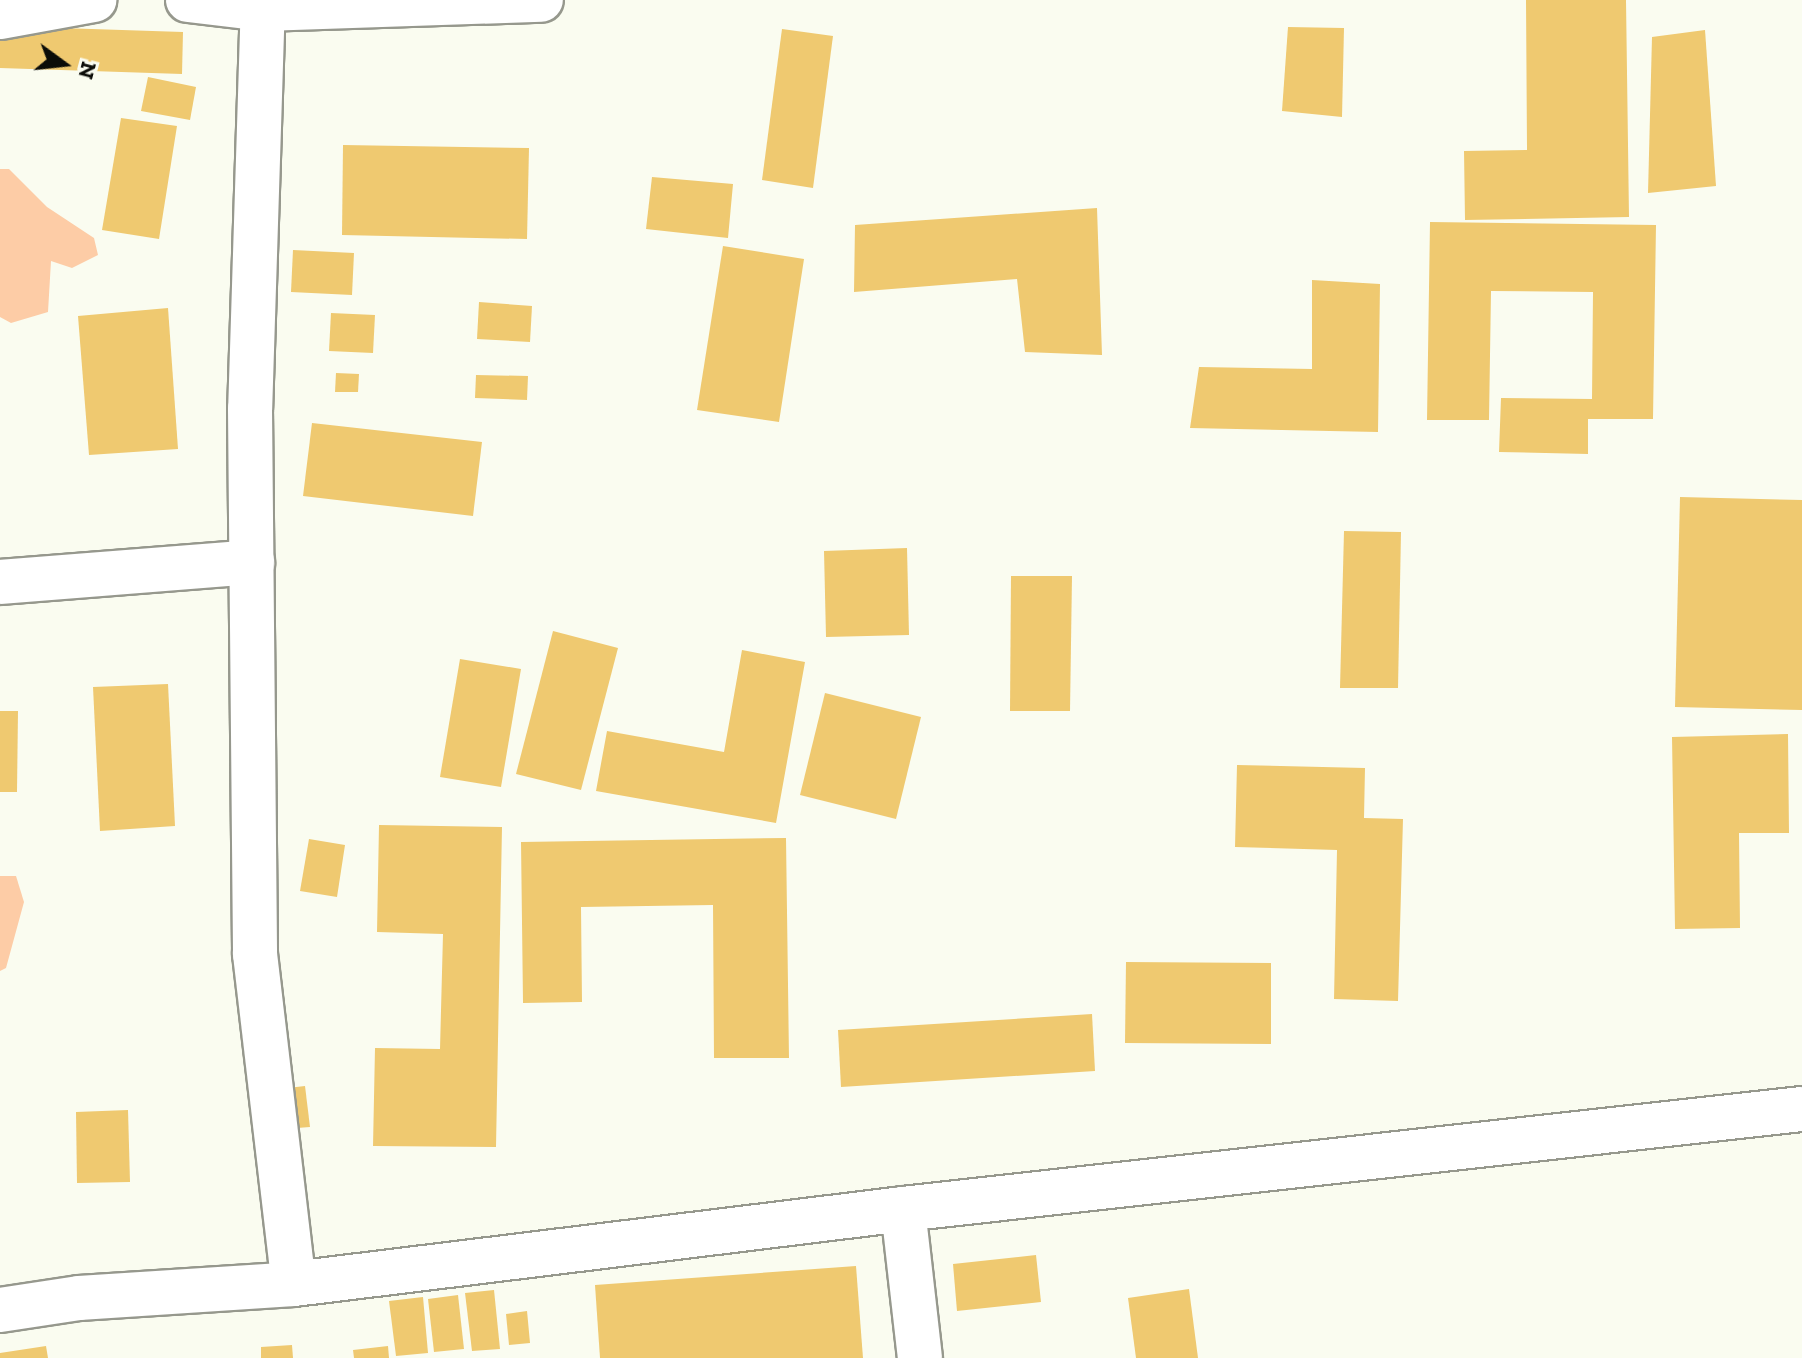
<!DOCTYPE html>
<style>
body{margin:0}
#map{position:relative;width:1802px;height:1358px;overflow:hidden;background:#fafcf0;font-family:"Zilla Slab",serif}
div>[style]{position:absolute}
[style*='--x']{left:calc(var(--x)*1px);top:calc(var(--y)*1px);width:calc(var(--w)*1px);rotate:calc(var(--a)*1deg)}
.green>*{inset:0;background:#fdcca6}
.building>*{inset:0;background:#efc970}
.roads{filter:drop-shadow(2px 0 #96988d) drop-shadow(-2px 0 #96988d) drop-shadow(0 2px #96988d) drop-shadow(0 -2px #96988d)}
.minor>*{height:44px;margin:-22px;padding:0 22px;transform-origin:22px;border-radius:22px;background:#fff}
span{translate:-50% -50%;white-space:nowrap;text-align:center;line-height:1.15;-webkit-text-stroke:6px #fafcf0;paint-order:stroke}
.north{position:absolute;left:24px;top:24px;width:80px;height:80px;-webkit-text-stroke:6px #fafcf0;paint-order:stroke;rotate:105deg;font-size:22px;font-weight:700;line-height:32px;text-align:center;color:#0b0c08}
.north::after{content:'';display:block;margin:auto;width:28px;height:36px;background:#0b0c08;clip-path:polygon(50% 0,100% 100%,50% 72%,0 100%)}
</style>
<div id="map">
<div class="green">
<div style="clip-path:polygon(0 169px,9px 169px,47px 207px,94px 238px,98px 255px,72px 268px,51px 261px,48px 312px,11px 323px,0 317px)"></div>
<div style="clip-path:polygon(0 876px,16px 876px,24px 902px,6px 968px,0 971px)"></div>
</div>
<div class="building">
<div style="clip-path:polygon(1526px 0,1626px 0,1629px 217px,1465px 220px,1464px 151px,1527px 150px)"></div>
<div style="clip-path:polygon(0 26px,183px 32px,182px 74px,0 68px)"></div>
<div style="clip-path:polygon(1288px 27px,1344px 28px,1342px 117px,1282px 111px)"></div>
<div style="clip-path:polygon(782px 29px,833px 36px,813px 188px,762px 180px)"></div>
<div style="clip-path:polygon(1705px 30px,1716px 186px,1648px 193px,1652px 37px)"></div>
<div style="clip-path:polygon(148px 77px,196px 87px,190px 120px,141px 111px)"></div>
<div style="clip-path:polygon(121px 118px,177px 126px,159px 239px,102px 230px)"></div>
<div style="clip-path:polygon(343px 145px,529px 148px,527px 239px,342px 235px)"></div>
<div style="clip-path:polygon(652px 177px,733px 184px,728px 238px,646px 229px)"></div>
<div style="clip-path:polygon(1097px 208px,1102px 355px,1025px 352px,1017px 279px,854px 292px,855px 225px)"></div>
<div style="clip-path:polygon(1430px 222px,1656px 225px,1653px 419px,1588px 419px,1588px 454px,1499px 452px,1501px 398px,1592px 399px,1593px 292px,1491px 291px,1489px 420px,1427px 420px)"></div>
<div style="clip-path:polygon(723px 246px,804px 259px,779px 422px,697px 410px)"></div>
<div style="clip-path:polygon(293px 250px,354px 253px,352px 295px,291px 292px)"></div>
<div style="clip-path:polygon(1312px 280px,1380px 284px,1378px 432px,1190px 428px,1199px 367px,1312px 369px)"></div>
<div style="clip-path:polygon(479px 302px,532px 306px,530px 342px,477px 339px)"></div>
<div style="clip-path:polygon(168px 308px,178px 449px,89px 455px,78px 316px)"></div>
<div style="clip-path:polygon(331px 313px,375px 315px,373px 353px,329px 351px)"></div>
<div style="clip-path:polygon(336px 373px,359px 374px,358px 392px,335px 392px)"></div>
<div style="clip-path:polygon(476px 375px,528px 376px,527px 400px,475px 398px)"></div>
<div style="clip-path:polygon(312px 423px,482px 442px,473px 516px,303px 496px)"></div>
<div style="clip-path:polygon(1680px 497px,1802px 500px,1802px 710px,1675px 707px)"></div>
<div style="clip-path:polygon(1344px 531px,1401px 532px,1398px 688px,1340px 688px)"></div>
<div style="clip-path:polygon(907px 548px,909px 635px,826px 637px,824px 551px)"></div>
<div style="clip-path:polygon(1011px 576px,1072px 576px,1070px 711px,1010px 711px)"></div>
<div style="clip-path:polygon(553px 631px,618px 648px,581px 790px,516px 774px)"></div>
<div style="clip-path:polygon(742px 650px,805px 662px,776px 823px,596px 791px,607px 731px,724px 752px)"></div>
<div style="clip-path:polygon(460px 659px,521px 669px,501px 787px,440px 777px)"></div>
<div style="clip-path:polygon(168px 684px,175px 826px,100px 831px,93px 687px)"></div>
<div style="clip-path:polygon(825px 693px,921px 717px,896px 819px,800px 795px)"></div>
<div style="clip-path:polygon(0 711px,18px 711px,17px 792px,0 792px)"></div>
<div style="clip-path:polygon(1788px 734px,1789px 833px,1739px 833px,1740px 928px,1675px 929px,1672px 737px)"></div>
<div style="clip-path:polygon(1237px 765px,1365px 768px,1364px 818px,1403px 819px,1398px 1001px,1334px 999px,1337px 850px,1235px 847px)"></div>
<div style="clip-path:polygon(379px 825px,502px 827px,496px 1147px,373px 1146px,375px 1048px,440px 1049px,443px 934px,377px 932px)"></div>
<div style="clip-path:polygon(786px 838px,789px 1058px,714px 1058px,713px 905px,581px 907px,582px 1002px,523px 1003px,521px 842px)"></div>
<div style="clip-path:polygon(309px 839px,345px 845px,337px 897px,300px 891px)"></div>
<div style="clip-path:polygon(1126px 962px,1271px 963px,1271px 1044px,1125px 1043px)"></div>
<div style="clip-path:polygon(1092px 1014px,1095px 1071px,841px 1087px,838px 1030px)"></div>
<div style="clip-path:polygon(305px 1086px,310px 1127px,284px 1129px,279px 1089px)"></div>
<div style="clip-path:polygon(128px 1110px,130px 1182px,77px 1183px,76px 1112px)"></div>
<div style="clip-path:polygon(1036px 1255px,1041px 1302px,957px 1311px,953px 1264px)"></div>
<div style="clip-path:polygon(856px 1266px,863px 1358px,600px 1358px,595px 1285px)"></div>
<div style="clip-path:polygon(1189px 1289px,1198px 1358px,1136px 1358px,1128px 1298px)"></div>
<div style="clip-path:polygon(494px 1290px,500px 1349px,472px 1351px,465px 1293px)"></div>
<div style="clip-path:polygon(458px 1295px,464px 1349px,434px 1352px,428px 1299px)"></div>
<div style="clip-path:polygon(423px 1297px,428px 1353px,396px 1356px,389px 1301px)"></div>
<div style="clip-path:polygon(527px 1311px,530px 1343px,509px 1345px,506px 1314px)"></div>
<div style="clip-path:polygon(292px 1345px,293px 1358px,261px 1358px,261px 1347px)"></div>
<div style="clip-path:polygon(46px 1346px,48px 1358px,0 1358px,0 1353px)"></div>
<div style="clip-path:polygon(388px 1346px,389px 1358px,354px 1358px,353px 1350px)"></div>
</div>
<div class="roads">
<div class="minor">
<div style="--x:188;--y:0;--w:76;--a:6.8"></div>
<div style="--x:263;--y:9;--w:278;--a:-1.9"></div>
<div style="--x:263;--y:0;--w:409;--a:91.8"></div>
<div style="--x:250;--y:409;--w:545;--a:89.47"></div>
<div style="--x:255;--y:954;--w:332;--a:83.3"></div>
<div style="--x:0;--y:17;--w:96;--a:-10.3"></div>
<div style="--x:0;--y:582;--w:253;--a:-4.5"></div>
<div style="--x:903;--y:1209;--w:905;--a:-6.35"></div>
<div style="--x:0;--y:1310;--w:80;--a:-8.6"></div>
<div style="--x:79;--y:1298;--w:215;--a:-3.7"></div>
<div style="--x:294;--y:1284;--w:614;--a:-7.02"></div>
<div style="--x:903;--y:1209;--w:150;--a:83.5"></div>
</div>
</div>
<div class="north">N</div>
</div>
